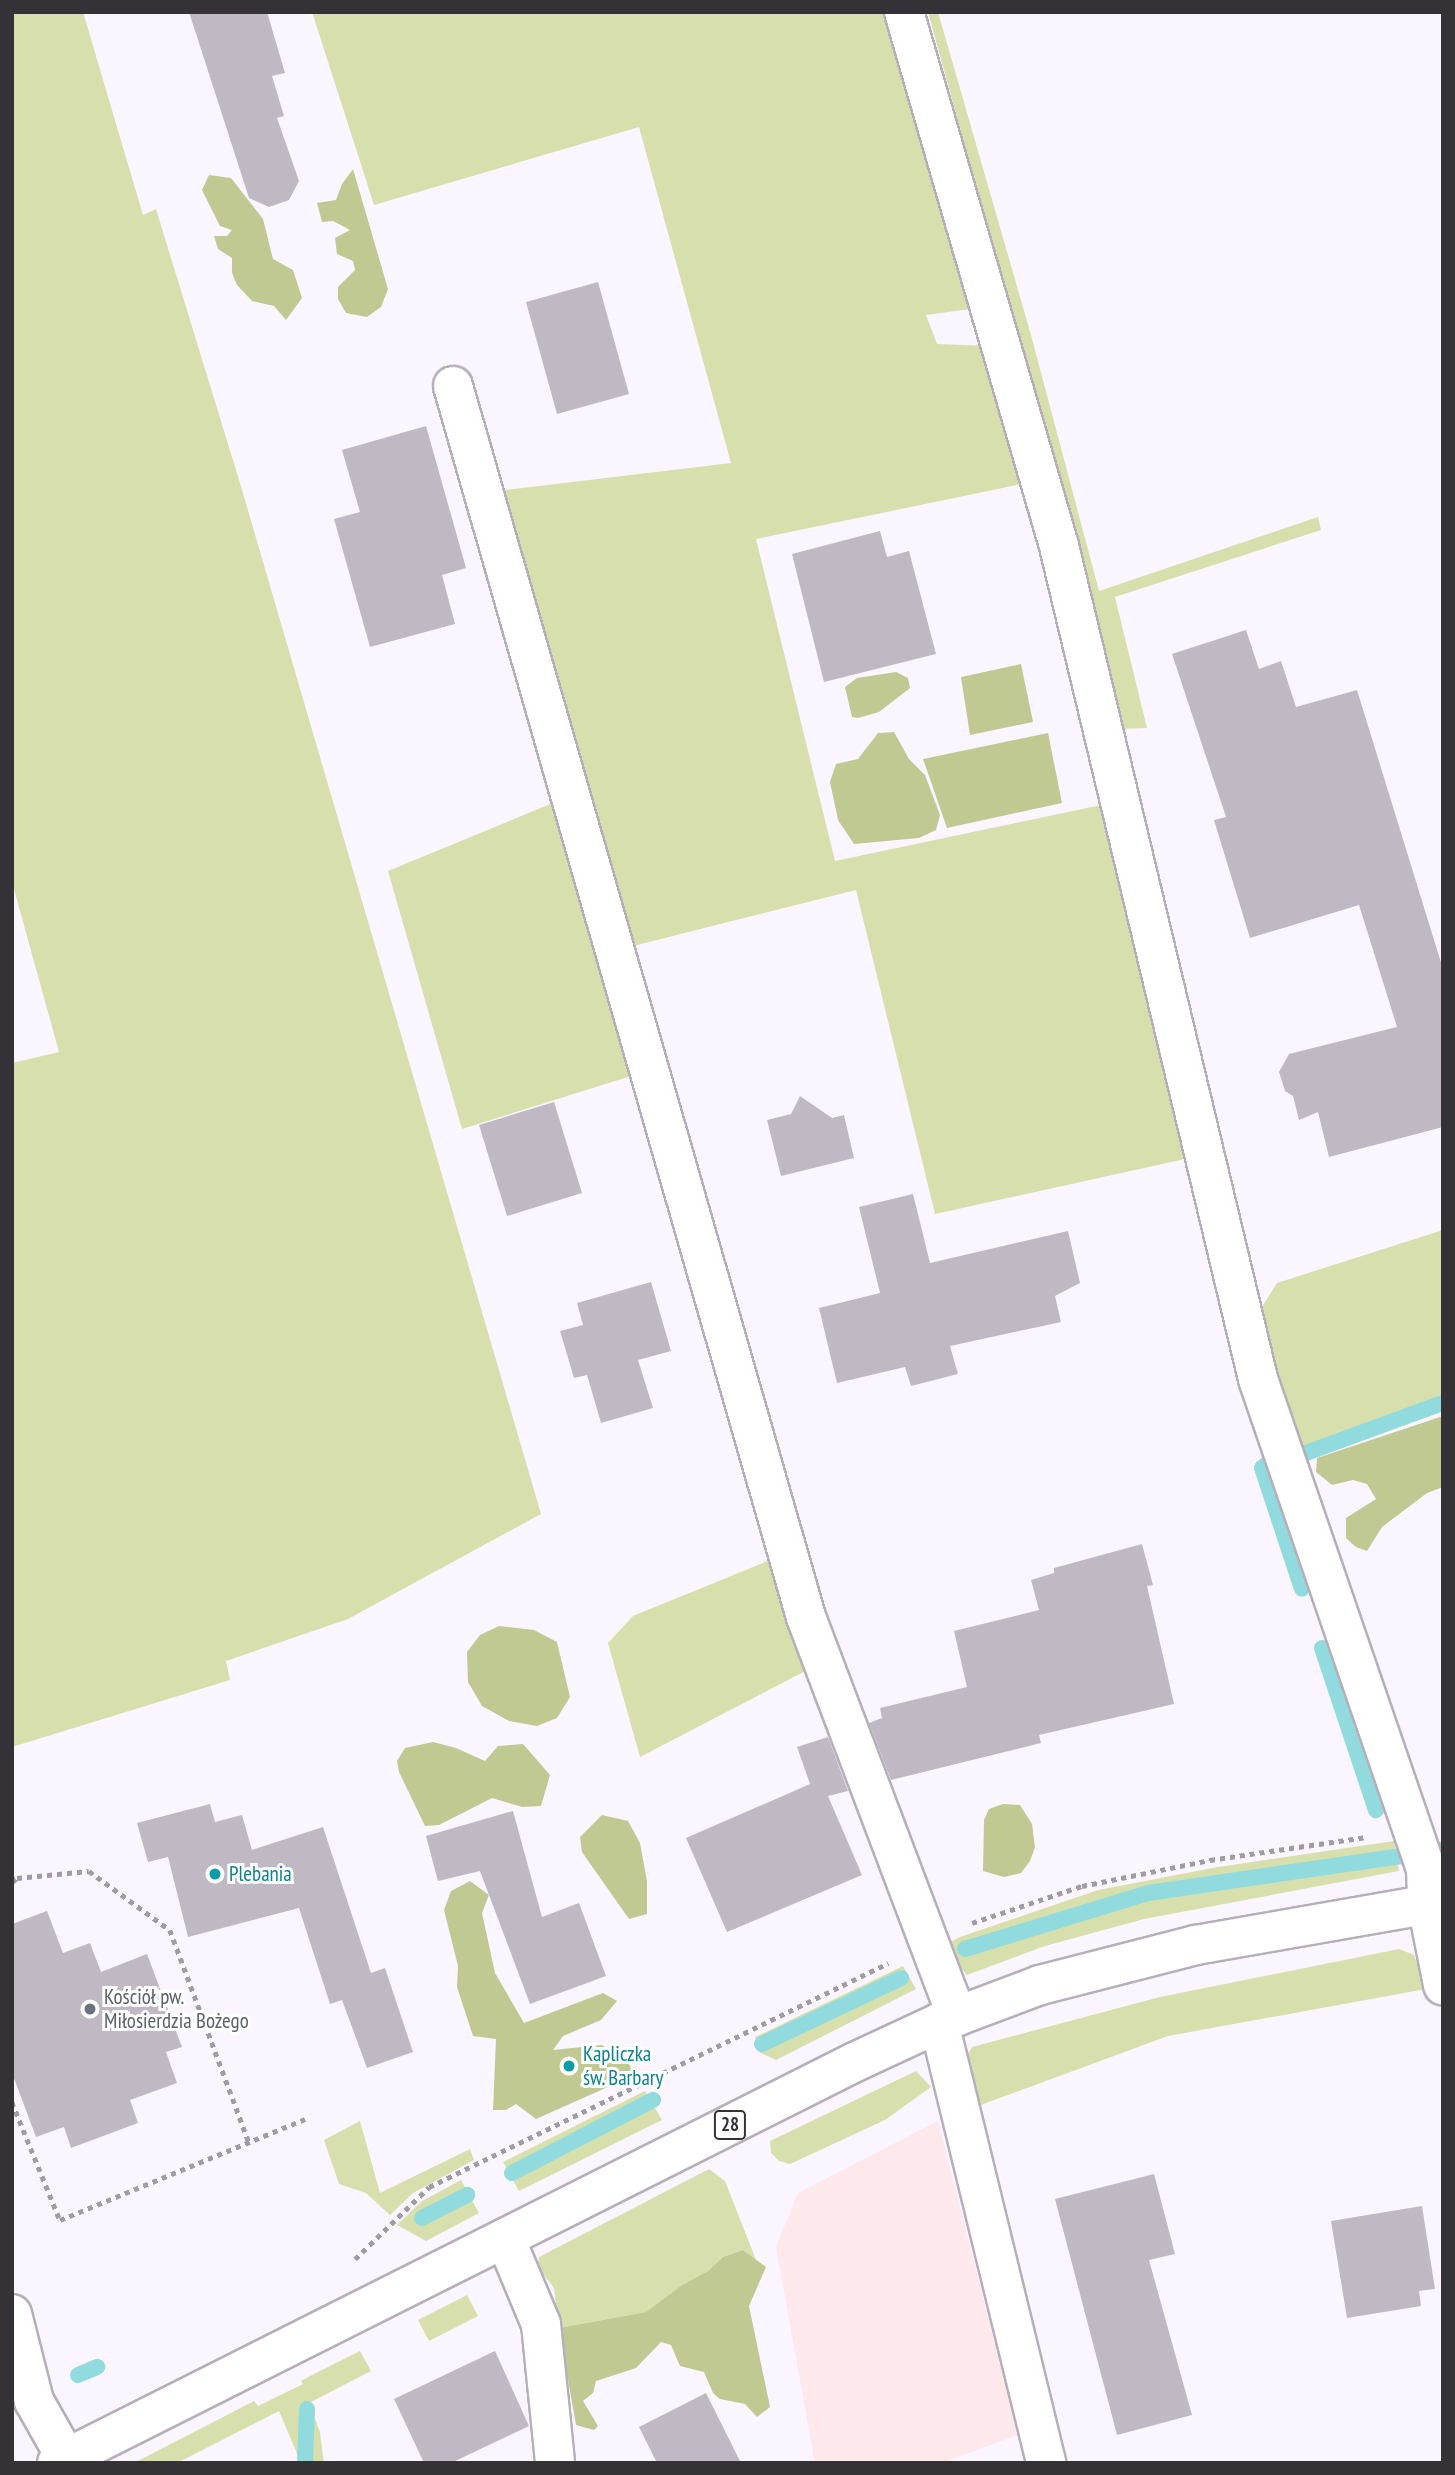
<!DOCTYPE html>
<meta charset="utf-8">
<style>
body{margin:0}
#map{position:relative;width:1455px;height:2475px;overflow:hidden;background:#fbf5ff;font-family:"PT Sans Narrow",sans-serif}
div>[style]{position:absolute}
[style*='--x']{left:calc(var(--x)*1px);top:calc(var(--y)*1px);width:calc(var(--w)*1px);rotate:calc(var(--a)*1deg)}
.commercial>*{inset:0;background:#fde8ec}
.green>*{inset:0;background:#d7e0ac}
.forest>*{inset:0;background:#c0c992}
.stream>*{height:16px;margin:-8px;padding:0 8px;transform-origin:8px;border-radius:8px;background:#91dbdf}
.building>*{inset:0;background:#c0b9c4}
.path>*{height:4.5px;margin-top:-2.25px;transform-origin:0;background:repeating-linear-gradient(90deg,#a09ca4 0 5px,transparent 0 10px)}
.roads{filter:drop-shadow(2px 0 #b6afba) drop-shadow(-2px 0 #b6afba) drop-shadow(0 2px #b6afba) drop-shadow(0 -2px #b6afba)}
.minor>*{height:38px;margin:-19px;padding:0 19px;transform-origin:19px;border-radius:19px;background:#fff}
.major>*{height:38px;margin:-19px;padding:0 19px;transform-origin:19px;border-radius:19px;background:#fff}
.dots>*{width:19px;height:19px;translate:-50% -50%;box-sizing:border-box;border:4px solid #fff;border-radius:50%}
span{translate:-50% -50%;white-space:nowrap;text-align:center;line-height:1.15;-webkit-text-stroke:6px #fff;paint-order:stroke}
.shield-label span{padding:2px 5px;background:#fff;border:2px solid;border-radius:5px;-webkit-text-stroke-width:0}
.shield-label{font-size:19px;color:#353237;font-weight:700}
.culture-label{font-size:21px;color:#0d838f}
.left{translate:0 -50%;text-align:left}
.worship-label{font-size:21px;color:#5b616d}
.frame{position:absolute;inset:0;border:14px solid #353237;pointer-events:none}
</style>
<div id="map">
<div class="commercial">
<div style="clip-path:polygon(938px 2121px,1018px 2435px,941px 2463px,815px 2463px,776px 2247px,798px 2193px)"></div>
</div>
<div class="green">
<div style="clip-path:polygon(12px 12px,83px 12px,143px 215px,156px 209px,240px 483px,541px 1514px,348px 1619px,226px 1661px,230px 1680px,12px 1747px,12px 1063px,59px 1052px,12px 882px)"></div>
<div style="clip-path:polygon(312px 12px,896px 12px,978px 300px,970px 309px,926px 315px,937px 344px,989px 346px,1027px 483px,756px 539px,835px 861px,1106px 804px,1194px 1157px,935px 1214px,856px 890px,629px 947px,498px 491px,731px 463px,639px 127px,374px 205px)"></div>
<div style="clip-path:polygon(928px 12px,938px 12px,1031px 335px,1099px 591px,1318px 517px,1321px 530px,1115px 597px,1147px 728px,1117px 729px,1019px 342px)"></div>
<div style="clip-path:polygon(565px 798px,644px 1072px,462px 1129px,388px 871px)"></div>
<div style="clip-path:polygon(1443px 1230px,1443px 1408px,1298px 1459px,1262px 1307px,1277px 1283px)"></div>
<div style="clip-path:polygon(775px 1558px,813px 1667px,640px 1757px,608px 1643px,633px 1616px)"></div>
<div style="clip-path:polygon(1394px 1841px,1399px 1871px,1144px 1919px,1045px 1946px,967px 1975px,943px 1946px,960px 1937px,1098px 1890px,1218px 1867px)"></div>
<div style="clip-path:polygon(1399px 1949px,1414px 1955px,1426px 1989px,1168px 2036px,970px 2109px,959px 2068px,972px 2047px,1160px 1997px)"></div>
<div style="clip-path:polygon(903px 1966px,916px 1989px,776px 2060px,759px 2052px,755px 2037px)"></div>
<div style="clip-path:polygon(916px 2071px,931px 2087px,885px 2120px,790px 2164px,779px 2161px,771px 2153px,770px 2141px)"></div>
<div style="clip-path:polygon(645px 2091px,662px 2120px,519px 2191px,503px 2162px)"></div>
<div style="clip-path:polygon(360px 2121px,380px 2193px,470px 2149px,474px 2160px,413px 2193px,390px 2215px,366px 2193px,339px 2184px,324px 2140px)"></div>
<div style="clip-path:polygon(709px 2169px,725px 2181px,756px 2260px,743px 2250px,723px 2257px,708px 2271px,682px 2285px,646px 2312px,559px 2328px,554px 2288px,538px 2267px,539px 2257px)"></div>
<div style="clip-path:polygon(461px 2180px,479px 2213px,426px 2241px,397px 2225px,422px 2201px)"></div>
<div style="clip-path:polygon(467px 2295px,478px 2316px,429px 2341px,418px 2320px)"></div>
<div style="clip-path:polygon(360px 2351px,371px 2371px,309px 2403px,320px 2432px,324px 2463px,301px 2463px,279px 2411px,177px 2463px,134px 2463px,254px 2401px,258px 2406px,303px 2384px,301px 2381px,314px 2374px)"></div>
</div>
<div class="forest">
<div style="clip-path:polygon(353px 169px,388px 289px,381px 307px,367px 317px,346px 313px,338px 299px,338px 287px,355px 270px,353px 261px,337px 254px,335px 238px,350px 230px,333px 221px,322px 222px,317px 203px,336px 200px,342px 184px)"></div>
<div style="clip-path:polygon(209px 175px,231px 178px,263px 219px,273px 259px,293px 270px,302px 298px,286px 320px,274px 306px,252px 301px,237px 285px,232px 273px,232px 258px,218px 249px,214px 236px,227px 236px,232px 230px,220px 226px,202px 190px)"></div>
<div style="clip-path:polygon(1021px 664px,1033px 722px,970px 735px,961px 677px)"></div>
<div style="clip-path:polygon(896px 672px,908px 678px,910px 688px,879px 712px,858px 718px,852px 717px,845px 687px,857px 678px)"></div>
<div style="clip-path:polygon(894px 732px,909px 759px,925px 775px,940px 815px,936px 830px,919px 838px,854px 844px,838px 820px,830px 782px,836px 764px,858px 759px,878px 733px)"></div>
<div style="clip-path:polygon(1048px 733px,1062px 803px,947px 828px,923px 759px)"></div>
<div style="clip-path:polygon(1443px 1416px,1443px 1487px,1427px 1493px,1382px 1527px,1367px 1551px,1356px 1547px,1346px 1538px,1346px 1518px,1376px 1499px,1367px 1484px,1353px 1480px,1332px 1485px,1316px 1472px,1317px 1458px)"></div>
<div style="clip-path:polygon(499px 1626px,534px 1630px,557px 1642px,570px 1697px,557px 1718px,537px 1726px,509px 1721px,482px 1706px,468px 1682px,467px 1652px,480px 1635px)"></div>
<div style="clip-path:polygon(433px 1742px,456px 1748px,485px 1761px,498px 1746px,523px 1744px,550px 1775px,541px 1806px,522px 1807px,492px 1798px,439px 1825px,425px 1826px,399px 1772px,397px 1761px,405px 1748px)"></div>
<div style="clip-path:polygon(1003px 1804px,1020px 1805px,1032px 1824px,1035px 1847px,1030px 1861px,1021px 1873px,1004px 1877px,983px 1871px,984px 1820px,989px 1809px)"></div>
<div style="clip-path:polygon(602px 1815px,628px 1821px,640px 1843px,647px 1881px,647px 1914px,629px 1919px,582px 1852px,580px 1837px)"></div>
<div style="clip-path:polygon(470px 1881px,489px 1895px,482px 1913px,495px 1973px,524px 2023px,603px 1993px,617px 2001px,601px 2020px,563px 2036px,553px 2050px,602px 2045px,622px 2056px,637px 2074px,536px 2119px,516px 2104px,506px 2110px,493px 2110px,496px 2039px,473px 2036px,457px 1987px,458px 1966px,444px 1910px,451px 1891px)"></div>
<div style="clip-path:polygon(743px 2250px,766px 2267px,749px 2306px,770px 2407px,757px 2417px,745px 2404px,720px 2399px,713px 2393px,704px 2372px,680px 2366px,671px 2345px,661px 2342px,636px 2368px,596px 2381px,593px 2393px,583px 2401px,598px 2426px,594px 2430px,576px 2425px,559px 2328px,646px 2312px,682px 2285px,708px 2271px,723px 2257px)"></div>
</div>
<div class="stream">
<div style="--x:1306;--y:1453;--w:146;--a:-20.1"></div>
<div style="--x:1267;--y:1464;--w:6;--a:141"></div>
<div style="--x:1262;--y:1468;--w:127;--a:71.7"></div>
<div style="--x:1322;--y:1648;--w:171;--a:71.6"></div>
<div style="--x:965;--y:1949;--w:191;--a:-17"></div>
<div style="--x:1148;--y:1893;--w:298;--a:-8.3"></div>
<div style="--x:762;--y:2044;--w:154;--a:-25.4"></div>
<div style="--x:512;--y:2173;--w:159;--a:-27.4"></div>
<div style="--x:422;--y:2218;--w:51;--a:-27.1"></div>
<div style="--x:78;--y:2375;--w:21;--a:-23"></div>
<div style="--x:305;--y:2463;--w:54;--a:-87.9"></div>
</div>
<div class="building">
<div style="clip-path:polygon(189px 12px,267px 12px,285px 73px,272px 76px,284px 116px,277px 118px,299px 181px,289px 200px,269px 207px,249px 198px)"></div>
<div style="clip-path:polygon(598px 282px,629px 394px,557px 414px,526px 302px)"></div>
<div style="clip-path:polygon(426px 426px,466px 568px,442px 575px,455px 624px,370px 647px,334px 519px,360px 512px,342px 450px)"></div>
<div style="clip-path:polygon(880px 531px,887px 557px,909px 551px,936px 654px,824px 682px,792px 554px)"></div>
<div style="clip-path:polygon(1246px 630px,1259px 669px,1281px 661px,1296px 707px,1357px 690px,1443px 969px,1443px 1127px,1329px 1157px,1318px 1112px,1299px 1120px,1293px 1096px,1285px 1091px,1279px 1072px,1289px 1054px,1397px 1027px,1359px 905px,1250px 938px,1214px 820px,1226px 817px,1172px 654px)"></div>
<div style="clip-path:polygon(800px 1096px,832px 1118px,844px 1115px,854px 1158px,781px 1176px,767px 1120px,791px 1114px)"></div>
<div style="clip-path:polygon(554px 1102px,582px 1193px,507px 1216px,479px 1125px)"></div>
<div style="clip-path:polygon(913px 1194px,930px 1263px,1068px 1231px,1080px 1283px,1055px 1296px,1061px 1322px,950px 1346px,958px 1374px,911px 1386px,905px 1367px,837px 1383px,819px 1308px,880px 1293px,859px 1207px)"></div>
<div style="clip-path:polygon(651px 1282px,671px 1351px,638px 1360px,653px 1408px,601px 1423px,587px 1375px,574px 1378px,560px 1331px,583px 1325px,577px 1303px)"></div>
<div style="clip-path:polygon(1142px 1544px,1153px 1585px,1147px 1586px,1174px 1704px,1039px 1735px,1041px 1743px,891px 1780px,869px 1723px,882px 1718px,880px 1708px,967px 1687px,954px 1631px,1039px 1610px,1031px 1580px,1054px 1573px,1054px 1568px)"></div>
<div style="clip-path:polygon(828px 1737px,848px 1791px,828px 1796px,862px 1875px,727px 1932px,686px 1838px,810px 1784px,797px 1747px)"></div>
<div style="clip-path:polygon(210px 1804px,215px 1822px,242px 1815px,252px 1850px,323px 1827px,371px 1973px,385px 1968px,413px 2052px,367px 2068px,342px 2000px,330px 2004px,299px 1908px,188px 1937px,168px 1857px,148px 1862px,137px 1823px)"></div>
<div style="clip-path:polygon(513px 1811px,542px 1917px,579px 1903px,606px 1976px,530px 2004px,480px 1871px,438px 1881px,426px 1836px)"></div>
<div style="clip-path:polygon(47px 1911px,63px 1953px,90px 1943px,101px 1972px,147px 1954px,182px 2047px,166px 2052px,177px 2083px,130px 2100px,138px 2123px,71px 2148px,64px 2127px,36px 2137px,12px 2073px,12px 1924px)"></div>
<div style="clip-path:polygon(1154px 2174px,1175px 2254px,1149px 2260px,1192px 2415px,1117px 2435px,1055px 2199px)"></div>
<div style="clip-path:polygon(1422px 2206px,1435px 2289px,1419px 2291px,1421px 2306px,1347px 2318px,1331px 2221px)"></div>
<div style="clip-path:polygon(495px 2351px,529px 2426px,451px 2463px,424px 2463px,394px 2399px)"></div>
<div style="clip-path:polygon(706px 2393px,741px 2463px,657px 2463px,639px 2427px)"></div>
</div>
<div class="path">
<div style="--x:12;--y:1882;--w:6;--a:-39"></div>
<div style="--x:17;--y:1878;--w:72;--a:-5.6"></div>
<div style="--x:89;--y:1871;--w:100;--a:36.1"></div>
<div style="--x:170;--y:1930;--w:226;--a:69.6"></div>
<div style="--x:972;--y:1923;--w:116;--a:-18.6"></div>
<div style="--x:1082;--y:1886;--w:131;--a:-11.5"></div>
<div style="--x:1210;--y:1860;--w:158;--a:-8.4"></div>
<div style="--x:12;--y:2102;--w:127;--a:67.9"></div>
<div style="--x:60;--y:2220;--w:265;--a:-22.4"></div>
<div style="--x:355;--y:2259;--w:103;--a:-44.2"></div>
<div style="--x:429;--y:2187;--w:511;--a:-26.01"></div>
</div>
<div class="roads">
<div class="minor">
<div style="--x:904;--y:12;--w:556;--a:73.81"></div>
<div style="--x:1059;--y:546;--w:856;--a:76.56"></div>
<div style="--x:1258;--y:1379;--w:518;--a:71.08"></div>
<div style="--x:1426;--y:1869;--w:35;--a:88"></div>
<div style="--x:1427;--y:1904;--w:83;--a:78.8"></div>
<div style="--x:453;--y:386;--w:1281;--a:74"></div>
<div style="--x:806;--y:1617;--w:427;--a:69.3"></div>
<div style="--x:939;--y:2023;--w:453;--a:76.3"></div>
<div style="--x:505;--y:2238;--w:93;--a:67.3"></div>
<div style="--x:541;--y:2324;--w:140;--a:84.2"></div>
<div style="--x:12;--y:2314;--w:90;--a:75.8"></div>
<div style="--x:34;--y:2401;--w:71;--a:60.6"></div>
</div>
<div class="major">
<div style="--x:57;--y:2463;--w:893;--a:-26.68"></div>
<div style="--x:855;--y:2062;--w:93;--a:-24.9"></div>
<div style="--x:939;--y:2023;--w:108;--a:-20.6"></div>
<div style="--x:1040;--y:1985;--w:161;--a:-14.4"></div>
<div style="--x:1196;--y:1945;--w:251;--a:-9.9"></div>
</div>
</div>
<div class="dots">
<div style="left:215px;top:1874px;background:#0f9aa8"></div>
<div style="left:90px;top:2009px;background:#6b7280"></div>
<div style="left:569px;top:2066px;background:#0f9aa8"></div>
</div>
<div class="shield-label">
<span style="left:730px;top:2125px">28</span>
</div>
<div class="culture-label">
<span class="left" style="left:229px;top:1874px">Plebania</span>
<span class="left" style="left:583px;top:2066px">Kapliczka<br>św. Barbary</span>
</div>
<div class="worship-label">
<span class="left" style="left:104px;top:2009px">Kościół pw.<br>Miłosierdzia Bożego</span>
</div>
<div class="frame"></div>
</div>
